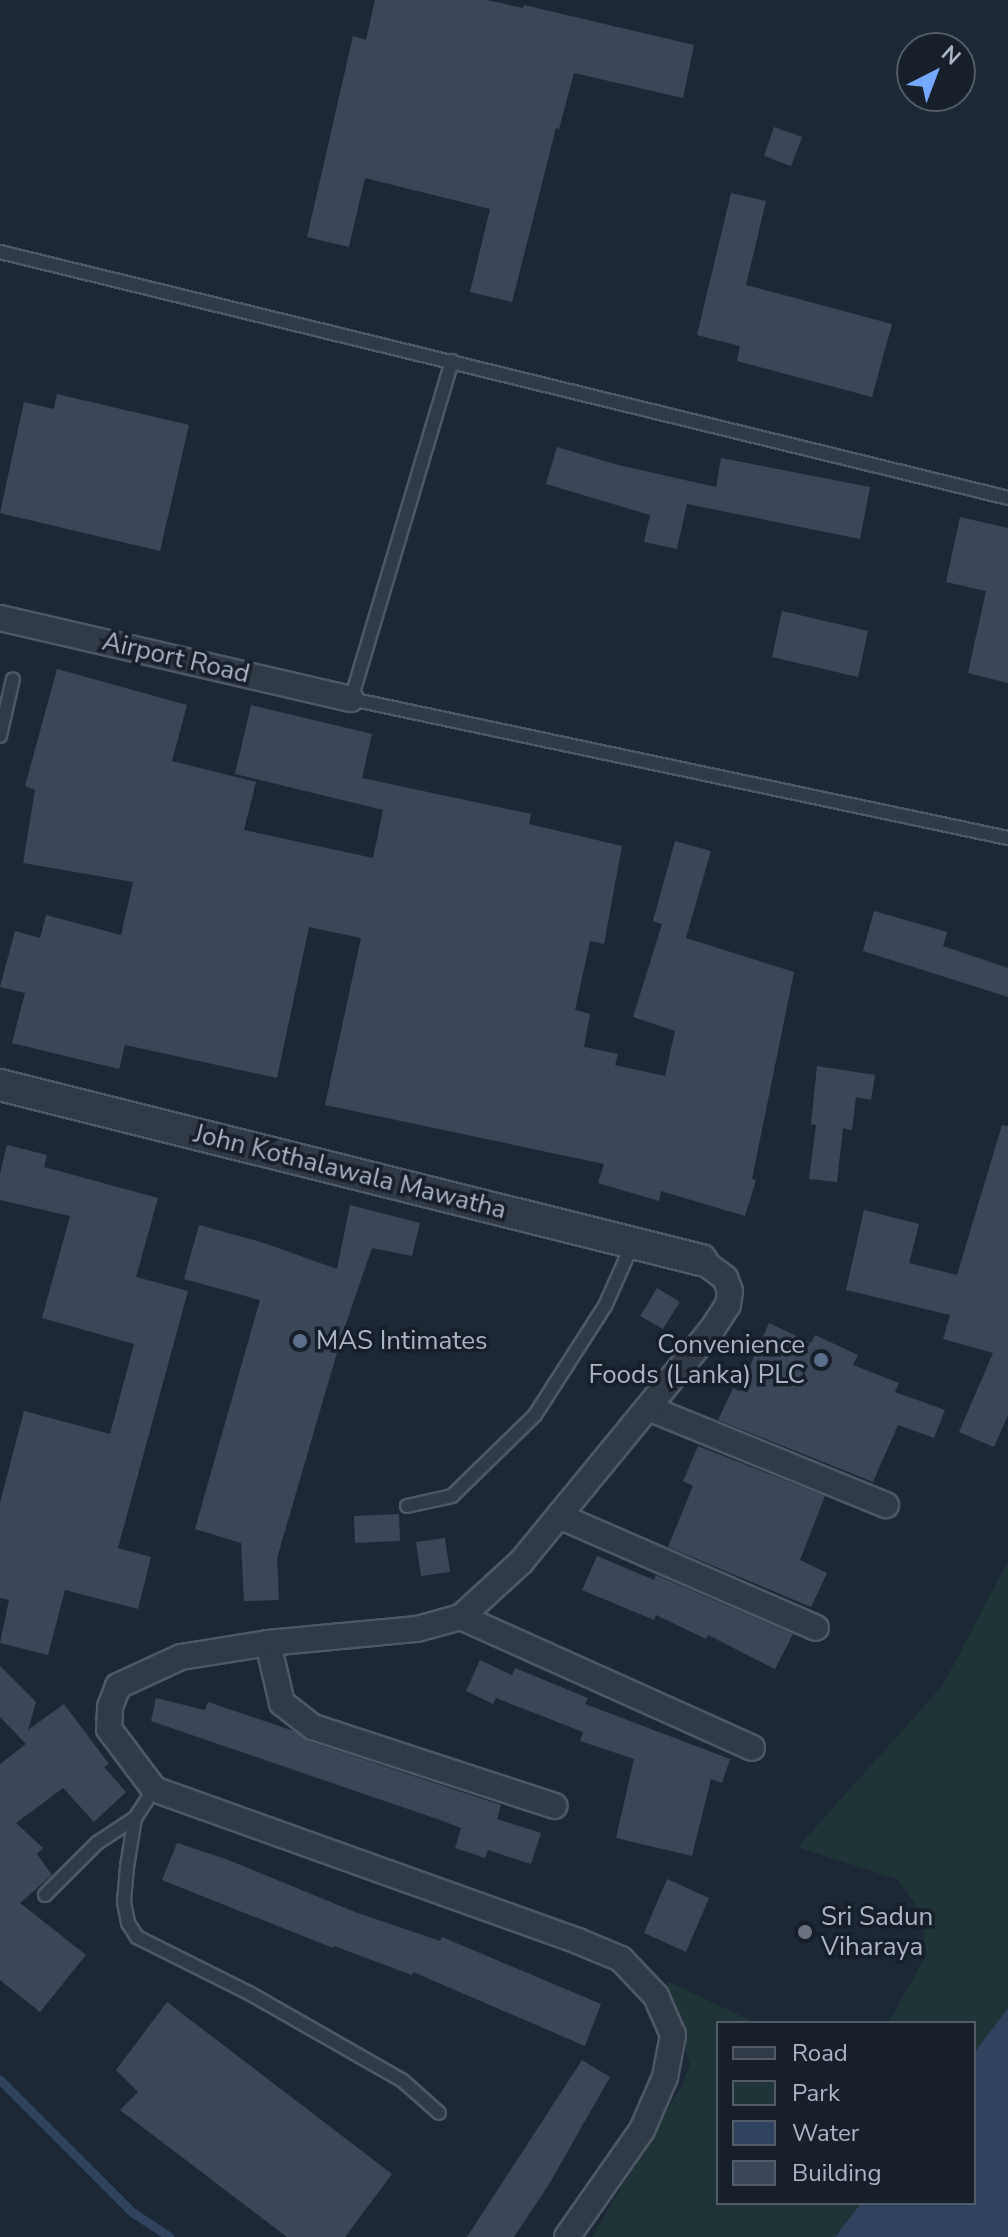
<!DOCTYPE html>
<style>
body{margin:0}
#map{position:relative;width:1008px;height:2237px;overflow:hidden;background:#1d2836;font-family:"Nunito Sans",sans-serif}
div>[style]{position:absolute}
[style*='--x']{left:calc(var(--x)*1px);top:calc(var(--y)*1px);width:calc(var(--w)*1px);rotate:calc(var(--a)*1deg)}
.green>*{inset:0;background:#1f3437}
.water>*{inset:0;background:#2f435f}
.stream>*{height:9px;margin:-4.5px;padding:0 4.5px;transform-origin:4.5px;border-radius:4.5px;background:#2f435f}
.building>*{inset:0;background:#3b4759}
.roads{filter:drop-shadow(2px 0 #4e5765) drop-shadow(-2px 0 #4e5765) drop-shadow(0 2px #4e5765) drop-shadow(0 -2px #4e5765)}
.service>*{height:12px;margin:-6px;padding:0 6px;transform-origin:6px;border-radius:6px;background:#313a47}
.minor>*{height:24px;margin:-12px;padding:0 12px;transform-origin:12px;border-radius:12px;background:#313a47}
.tertiary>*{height:30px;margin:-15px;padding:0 15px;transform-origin:15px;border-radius:15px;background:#313a47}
.dots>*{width:22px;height:22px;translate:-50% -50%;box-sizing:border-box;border:4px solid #171f2b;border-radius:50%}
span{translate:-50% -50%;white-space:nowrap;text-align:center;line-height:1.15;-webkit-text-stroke:7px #171f2b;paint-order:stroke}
.street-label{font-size:26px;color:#aab4c4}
.poi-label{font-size:26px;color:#aab4c4}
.left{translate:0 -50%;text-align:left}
.right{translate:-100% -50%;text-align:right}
.legend{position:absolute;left:716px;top:2021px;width:260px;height:184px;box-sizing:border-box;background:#171f2b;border:2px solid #525b68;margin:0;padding:10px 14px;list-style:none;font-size:24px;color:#aab4c4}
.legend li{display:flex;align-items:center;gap:16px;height:40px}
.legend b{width:40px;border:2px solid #525b68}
.north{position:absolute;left:896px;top:32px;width:80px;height:80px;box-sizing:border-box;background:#171f2b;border:2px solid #525b68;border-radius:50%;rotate:42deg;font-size:22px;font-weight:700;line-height:32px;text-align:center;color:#aab4c4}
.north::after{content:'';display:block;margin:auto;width:28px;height:36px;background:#75a8fe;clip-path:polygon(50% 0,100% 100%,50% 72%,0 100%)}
</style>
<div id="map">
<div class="green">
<div style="clip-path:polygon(1008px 1561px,1008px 2008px,974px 2053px,974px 2023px,888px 2023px,927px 1954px,920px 1911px,898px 1880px,798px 1847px,943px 1685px)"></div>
<div style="clip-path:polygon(667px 1981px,756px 2023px,718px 2023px,718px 2203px,861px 2203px,835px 2237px,592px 2237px,683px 2084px,690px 2064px)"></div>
</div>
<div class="water">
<div style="clip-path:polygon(1008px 2008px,1008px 2237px,835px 2237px,861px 2203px,974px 2203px,974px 2053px)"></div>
</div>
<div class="stream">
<div style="--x:0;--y:2080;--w:187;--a:45"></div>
<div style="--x:132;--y:2212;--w:45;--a:33.3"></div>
</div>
<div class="building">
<div style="clip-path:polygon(375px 0,487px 0,523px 8px,524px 5px,694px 45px,683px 98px,574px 73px,559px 129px,556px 128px,512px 302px,470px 292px,490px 209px,365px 178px,349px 247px,307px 237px,353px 36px,366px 40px)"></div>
<div style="clip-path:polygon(774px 127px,802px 137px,791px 166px,764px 156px)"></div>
<div style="clip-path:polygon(731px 193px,766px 201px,746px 285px,892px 324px,872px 397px,737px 361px,740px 346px,697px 335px)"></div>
<div style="clip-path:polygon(57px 394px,189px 425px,160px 551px,0 513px,24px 402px,54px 409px)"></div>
<div style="clip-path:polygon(557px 447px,618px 465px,716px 487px,721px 458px,870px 487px,860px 539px,687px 504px,677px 549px,644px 542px,650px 515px,546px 484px)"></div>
<div style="clip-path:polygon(960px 517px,1008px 528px,1008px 683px,968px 673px,986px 591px,946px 582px)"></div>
<div style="clip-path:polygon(782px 611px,868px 631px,858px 677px,772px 657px)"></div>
<div style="clip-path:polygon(57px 669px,187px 705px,172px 761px,256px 782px,244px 830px,373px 858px,383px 810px,235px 774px,251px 705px,372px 734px,362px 778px,531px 814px,529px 824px,622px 846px,604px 944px,590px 941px,575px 1010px,590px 1014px,584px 1047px,618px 1054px,615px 1065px,665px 1076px,675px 1031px,633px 1017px,662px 924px,653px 921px,675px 841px,711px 851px,686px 938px,794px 972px,752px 1179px,756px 1180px,745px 1216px,661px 1191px,659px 1201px,598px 1183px,604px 1164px,325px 1105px,361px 938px,309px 927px,277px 1078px,125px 1045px,119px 1069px,12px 1043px,25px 993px,0 987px,15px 931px,40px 938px,46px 915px,121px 935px,133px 882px,23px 863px,35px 790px,25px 786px)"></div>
<div style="clip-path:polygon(874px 911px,947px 932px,943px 946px,1008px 968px,1008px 997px,863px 951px)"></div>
<div style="clip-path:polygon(817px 1066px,875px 1075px,871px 1100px,856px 1097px,852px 1130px,843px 1128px,837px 1182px,809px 1179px,816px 1125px,811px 1124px)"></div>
<div style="clip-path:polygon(1002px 1125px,1008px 1126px,1008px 1415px,994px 1447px,959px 1432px,993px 1353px,943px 1339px,950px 1315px,846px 1290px,864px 1210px,919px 1224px,909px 1263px,957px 1275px)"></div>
<div style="clip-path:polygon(7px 1145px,47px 1155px,44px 1167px,158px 1198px,136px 1277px,188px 1291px,118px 1548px,151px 1557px,138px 1609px,65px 1590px,48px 1655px,0 1643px,9px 1600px,0 1598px,0 1503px,24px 1411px,110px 1434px,134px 1344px,42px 1318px,70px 1216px,0 1200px,0 1174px)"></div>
<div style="clip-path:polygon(350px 1205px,420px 1223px,412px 1256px,372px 1248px,343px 1332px,277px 1558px,279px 1600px,244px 1601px,241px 1543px,195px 1529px,260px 1300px,184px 1279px,199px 1225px,261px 1242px,337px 1269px)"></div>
<div style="clip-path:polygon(657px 1288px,680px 1302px,663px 1329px,640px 1316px)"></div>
<div style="clip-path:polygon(769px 1323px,811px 1343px,815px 1335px,858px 1355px,853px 1365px,899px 1383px,895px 1392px,945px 1410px,934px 1438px,898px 1425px,873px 1482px,718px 1420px,733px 1388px,739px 1391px)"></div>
<div style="clip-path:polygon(698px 1446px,825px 1496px,800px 1560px,827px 1573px,811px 1607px,668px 1547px,693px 1486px,683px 1481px)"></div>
<div style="clip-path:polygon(399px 1514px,400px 1541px,355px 1543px,354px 1516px)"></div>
<div style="clip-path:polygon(445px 1538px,450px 1572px,421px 1576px,416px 1542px)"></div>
<div style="clip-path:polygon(597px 1556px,654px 1580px,656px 1575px,793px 1634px,775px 1669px,708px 1635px,706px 1639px,656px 1615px,654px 1620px,582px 1590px)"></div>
<div style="clip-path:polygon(480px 1660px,512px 1675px,515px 1668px,588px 1698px,585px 1704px,730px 1759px,722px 1783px,711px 1779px,692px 1856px,616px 1838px,634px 1759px,580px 1741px,583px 1732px,496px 1698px,493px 1704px,466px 1691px)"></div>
<div style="clip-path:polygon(0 1666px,36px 1702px,28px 1730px,64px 1704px,109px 1764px,104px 1767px,126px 1792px,94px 1822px,63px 1788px,16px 1823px,43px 1848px,37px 1854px,52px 1875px,20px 1903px,86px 1955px,40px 2012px,0 1980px,0 1764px,26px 1744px,0 1717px)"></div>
<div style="clip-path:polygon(156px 1698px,205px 1710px,208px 1702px,294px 1731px,308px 1741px,501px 1805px,497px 1819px,541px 1833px,531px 1864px,488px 1850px,485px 1858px,455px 1848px,461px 1828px,443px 1821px,151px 1721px)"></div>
<div style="clip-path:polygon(177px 1843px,226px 1859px,355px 1912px,440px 1941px,442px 1937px,601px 2004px,585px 2046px,413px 1972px,412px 1975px,334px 1946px,333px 1948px,162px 1880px)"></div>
<div style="clip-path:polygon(667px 1879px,709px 1898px,686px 1952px,644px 1933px)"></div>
<div style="clip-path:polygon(167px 2002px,392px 2174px,345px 2237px,287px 2237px,120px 2110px,138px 2092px,116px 2070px)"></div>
<div style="clip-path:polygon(582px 2060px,610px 2077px,548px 2186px,514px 2237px,467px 2237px)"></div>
</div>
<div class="roads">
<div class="service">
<div style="--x:0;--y:252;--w:1038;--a:13.71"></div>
<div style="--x:452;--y:361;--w:353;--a:106.6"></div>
<div style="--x:351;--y:699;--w:672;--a:11.95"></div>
<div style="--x:0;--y:736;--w:58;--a:-77.2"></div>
<div style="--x:407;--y:1506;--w:46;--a:-12.5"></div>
<div style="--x:452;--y:1496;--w:116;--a:-44.3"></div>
<div style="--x:535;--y:1415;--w:130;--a:-57.3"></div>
<div style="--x:605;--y:1306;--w:69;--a:-66"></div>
<div style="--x:154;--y:1789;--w:35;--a:123"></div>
<div style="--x:135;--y:1818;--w:50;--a:99.3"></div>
<div style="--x:127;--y:1867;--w:35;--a:95"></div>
<div style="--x:124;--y:1902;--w:21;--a:79"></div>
<div style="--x:128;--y:1923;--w:17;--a:57"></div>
<div style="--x:137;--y:1937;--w:125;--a:26.6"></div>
<div style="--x:249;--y:1993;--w:177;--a:29.7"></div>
<div style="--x:403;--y:2081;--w:48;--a:41.6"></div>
<div style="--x:45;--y:1895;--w:74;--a:-45"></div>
<div style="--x:97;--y:1843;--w:45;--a:-33.3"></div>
</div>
<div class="minor">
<div style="--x:0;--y:618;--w:360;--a:13"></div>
<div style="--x:648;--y:1408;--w:257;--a:22.2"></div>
<div style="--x:559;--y:1516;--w:280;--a:23.5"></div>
<div style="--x:461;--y:1617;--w:319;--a:24.2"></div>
<div style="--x:268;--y:1643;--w:62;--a:76.9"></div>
<div style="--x:282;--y:1703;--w:39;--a:38"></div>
<div style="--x:313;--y:1727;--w:254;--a:18.1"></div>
<div style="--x:567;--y:2237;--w:131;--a:-55"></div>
<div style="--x:642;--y:2130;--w:58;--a:-66.5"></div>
<div style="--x:665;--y:2077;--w:43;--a:-79.2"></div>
<div style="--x:673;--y:2035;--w:43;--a:-113.6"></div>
<div style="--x:656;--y:1996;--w:51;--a:-133.4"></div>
<div style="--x:621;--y:1959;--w:47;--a:-157.3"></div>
<div style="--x:578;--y:1941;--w:450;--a:-160.3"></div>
<div style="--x:154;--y:1789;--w:75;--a:-126.9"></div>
<div style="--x:109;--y:1729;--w:22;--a:-87"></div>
<div style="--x:110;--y:1707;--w:22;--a:-69"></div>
<div style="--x:118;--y:1686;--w:69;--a:-24.7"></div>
<div style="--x:181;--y:1657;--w:88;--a:-9.1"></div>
<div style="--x:268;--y:1643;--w:150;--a:-5.4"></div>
<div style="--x:417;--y:1629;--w:46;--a:-15.3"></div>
<div style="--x:461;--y:1617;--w:81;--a:-42.5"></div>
<div style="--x:521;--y:1562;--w:299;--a:-50.6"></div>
<div style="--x:711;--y:1331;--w:31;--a:-57"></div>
<div style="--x:728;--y:1305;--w:14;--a:-82"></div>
<div style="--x:730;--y:1291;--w:14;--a:-111"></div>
<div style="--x:725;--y:1278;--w:30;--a:-143"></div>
</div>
<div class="tertiary">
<div style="--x:0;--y:1085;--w:723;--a:14.02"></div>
</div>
</div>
<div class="dots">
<div style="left:300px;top:1341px;background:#5c6f8a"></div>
<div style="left:821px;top:1360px;background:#5c6f8a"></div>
<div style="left:805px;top:1932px;background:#6b7280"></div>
</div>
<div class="street-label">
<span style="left:176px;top:658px;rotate:13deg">Airport Road</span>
<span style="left:350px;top:1172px;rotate:14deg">John Kothalawala Mawatha</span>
</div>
<div class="poi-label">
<span class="left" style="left:316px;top:1341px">MAS Intimates</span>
<span class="right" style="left:805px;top:1360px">Convenience<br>Foods (Lanka) PLC</span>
<span class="left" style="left:821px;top:1932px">Sri Sadun<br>Viharaya</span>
</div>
<ul class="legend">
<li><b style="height:10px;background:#313a47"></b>Road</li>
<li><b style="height:22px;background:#1f3437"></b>Park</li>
<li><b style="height:22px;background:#2f435f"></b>Water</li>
<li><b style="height:22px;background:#3b4759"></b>Building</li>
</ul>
<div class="north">N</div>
</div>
